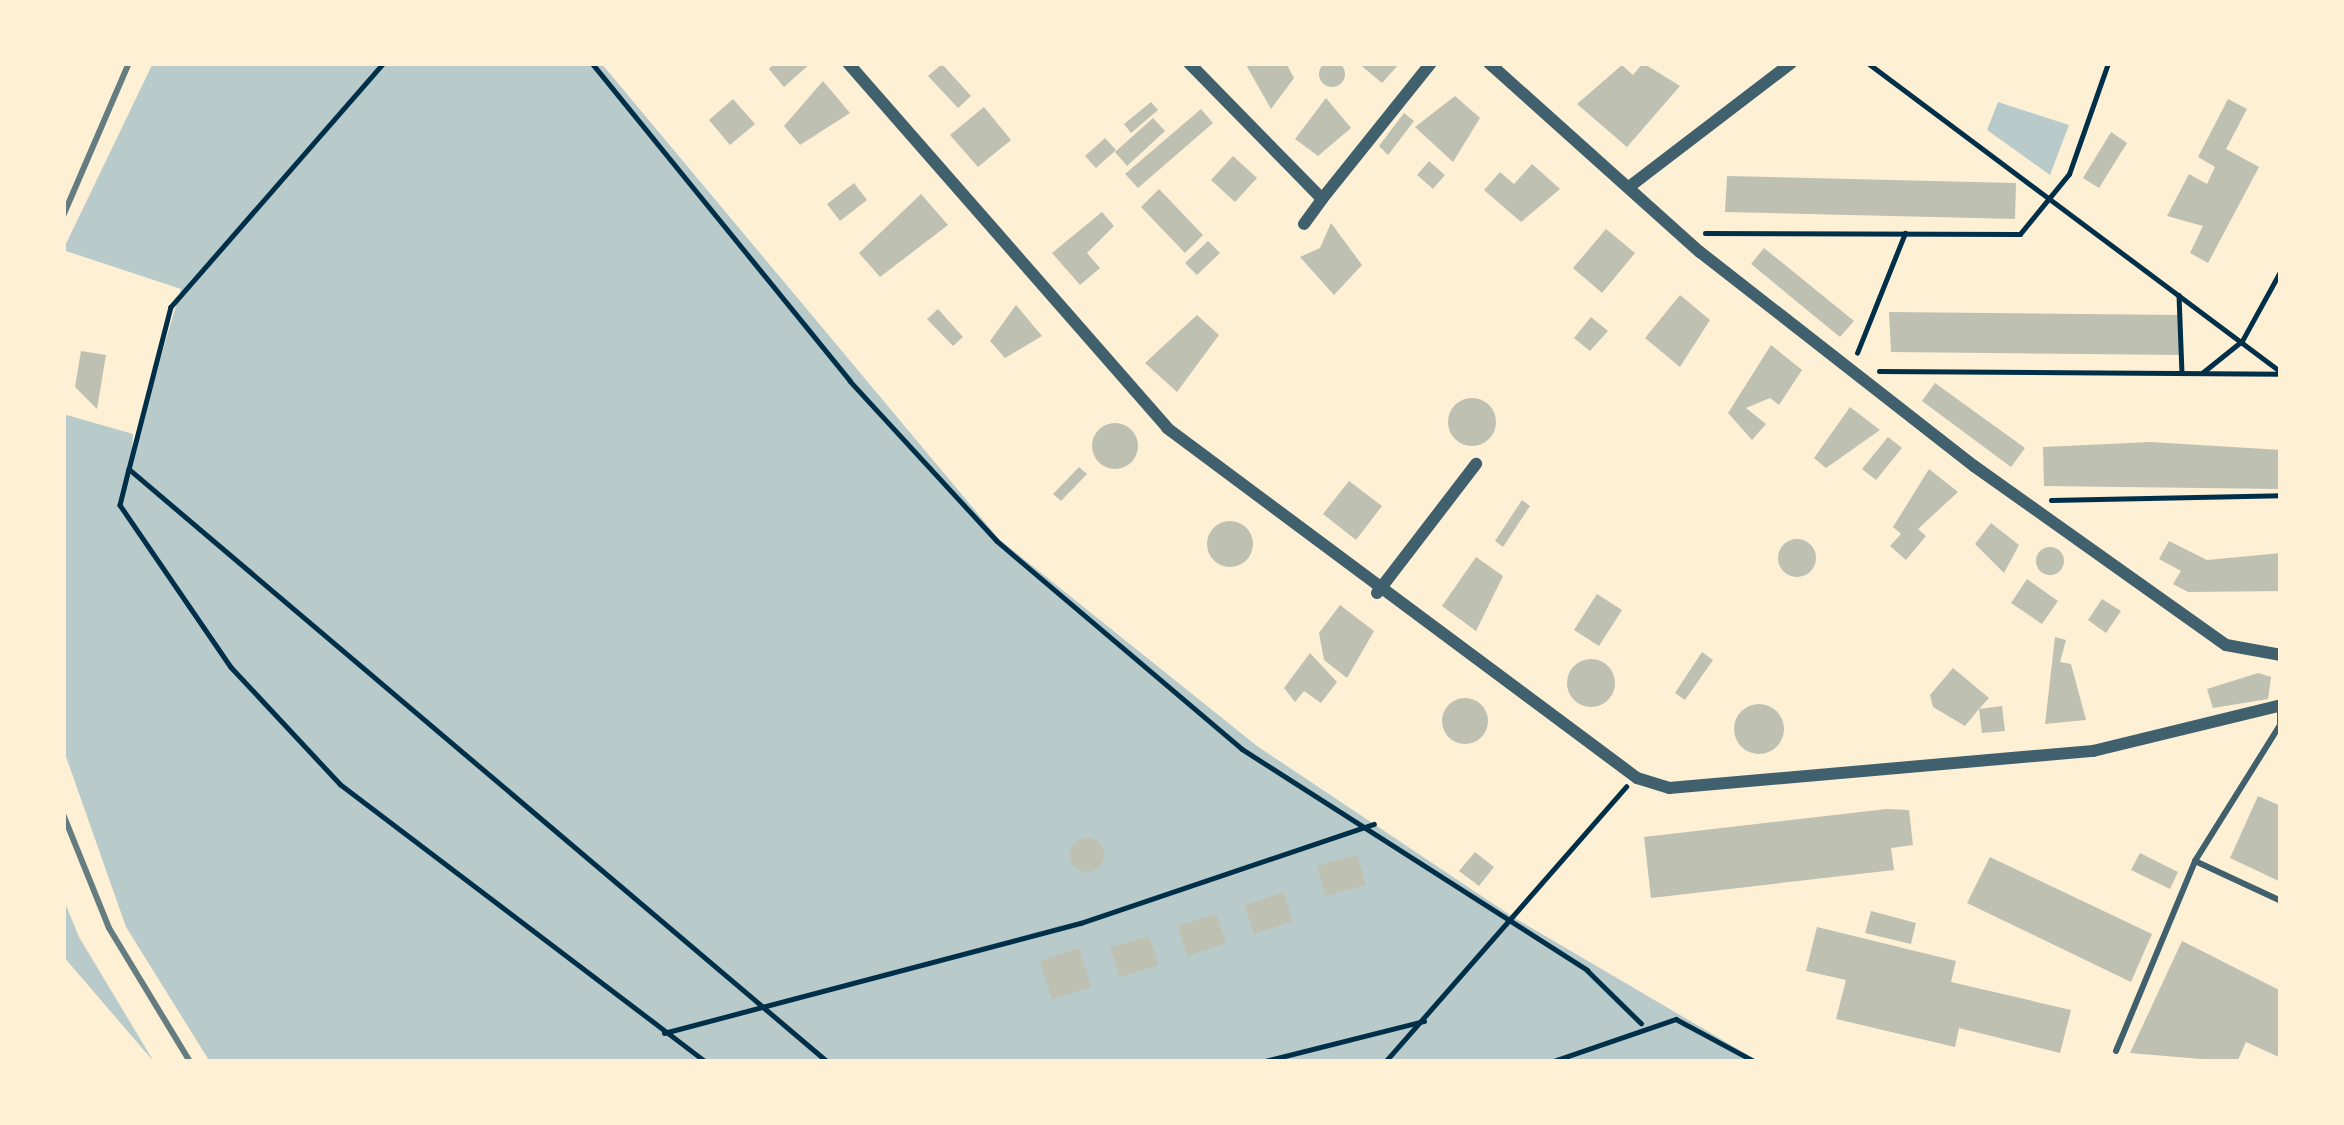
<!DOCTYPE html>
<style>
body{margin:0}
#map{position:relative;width:2344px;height:1125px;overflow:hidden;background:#fdf0d5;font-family:"Times New Roman",serif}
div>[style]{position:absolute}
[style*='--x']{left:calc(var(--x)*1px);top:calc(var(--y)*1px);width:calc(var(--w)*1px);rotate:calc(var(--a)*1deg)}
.green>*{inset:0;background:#b9caca}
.building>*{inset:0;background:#bec0b2}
.round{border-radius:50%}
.path>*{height:4.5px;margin:-2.25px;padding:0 2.25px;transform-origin:2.25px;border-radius:2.25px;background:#003049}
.service>*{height:6px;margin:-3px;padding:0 3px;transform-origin:3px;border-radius:3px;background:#3f606c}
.minor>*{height:12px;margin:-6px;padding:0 6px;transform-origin:6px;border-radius:6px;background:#3f606c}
.rail>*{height:6px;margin:-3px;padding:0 3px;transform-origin:3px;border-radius:3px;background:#657d81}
span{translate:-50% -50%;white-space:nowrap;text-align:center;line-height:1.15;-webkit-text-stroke:12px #fdf0d5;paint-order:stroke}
.frame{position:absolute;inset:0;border:66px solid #fdf0d5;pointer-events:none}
</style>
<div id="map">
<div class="green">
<div style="clip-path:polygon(153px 63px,601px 63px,999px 539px,1257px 746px,1513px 917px,1760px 1062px,210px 1062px,126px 927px,63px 748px,63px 414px,133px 434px,132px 453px,181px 289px,63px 250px)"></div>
<div style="clip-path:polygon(1998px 102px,2069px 125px,2050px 175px,1987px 130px)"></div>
<div style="clip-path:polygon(63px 898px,79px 937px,154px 1062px,63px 956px)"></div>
</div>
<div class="building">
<div class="round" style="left:1319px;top:61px;width:26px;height:26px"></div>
<div style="clip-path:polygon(775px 63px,811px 63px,784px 87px,769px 69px)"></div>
<div style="clip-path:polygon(1245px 63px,1286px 63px,1294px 78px,1271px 109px)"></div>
<div style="clip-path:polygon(1358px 63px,1400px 63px,1382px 83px)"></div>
<div style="clip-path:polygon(1643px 63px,1680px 86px,1627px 147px,1577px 104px,1622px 65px,1633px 75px)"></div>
<div style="clip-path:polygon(942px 64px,971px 96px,958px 108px,928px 76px)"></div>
<div style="clip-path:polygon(823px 81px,850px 113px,800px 145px,784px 126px)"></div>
<div style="clip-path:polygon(1455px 96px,1480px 118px,1453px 162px,1415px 127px)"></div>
<div style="clip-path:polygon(1326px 98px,1351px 128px,1318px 156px,1295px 139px)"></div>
<div style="clip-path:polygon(733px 99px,755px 124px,730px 145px,709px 120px)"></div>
<div style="clip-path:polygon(2228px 99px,2247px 109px,2226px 149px,2259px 167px,2208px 263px,2190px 253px,2203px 226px,2167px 216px,2189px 174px,2207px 184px,2215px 167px,2198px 157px)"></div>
<div style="clip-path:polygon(1151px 102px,1158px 110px,1131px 133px,1124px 124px)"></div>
<div style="clip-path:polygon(984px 107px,1011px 140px,978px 167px,950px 135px)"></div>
<div style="clip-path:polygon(1201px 109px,1213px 123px,1138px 188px,1125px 174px)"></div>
<div style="clip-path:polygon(1404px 113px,1414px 121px,1388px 155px,1379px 146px)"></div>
<div style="clip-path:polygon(1153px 118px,1165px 131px,1127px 166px,1115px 152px)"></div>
<div style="clip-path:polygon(2111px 132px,2127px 143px,2099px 188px,2083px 178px)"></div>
<div style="clip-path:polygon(1105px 138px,1116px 150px,1096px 168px,1085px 156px)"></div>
<div style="clip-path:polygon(1233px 156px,1257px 178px,1235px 202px,1211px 180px)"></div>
<div style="clip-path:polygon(1429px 161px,1445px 175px,1433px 189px,1417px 175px)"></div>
<div style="clip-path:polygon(1532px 164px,1560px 189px,1521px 222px,1484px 190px,1500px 172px,1514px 184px)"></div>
<div style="clip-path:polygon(1727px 176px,2016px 183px,2015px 219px,1725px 212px)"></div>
<div style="clip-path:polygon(854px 183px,867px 200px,840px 221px,827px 204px)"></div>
<div style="clip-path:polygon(1159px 189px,1203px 235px,1185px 253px,1141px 207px)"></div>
<div style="clip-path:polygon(921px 194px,948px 225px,880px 277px,859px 253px)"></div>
<div style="clip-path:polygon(1102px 212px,1114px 226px,1087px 253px,1100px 268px,1080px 285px,1052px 253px)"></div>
<div style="clip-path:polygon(1331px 223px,1362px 265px,1334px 295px,1300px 257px,1320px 248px)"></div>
<div style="clip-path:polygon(1606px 229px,1635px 253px,1602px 293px,1573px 268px)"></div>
<div style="clip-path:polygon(1208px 241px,1220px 253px,1197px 275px,1185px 263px)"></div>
<div style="clip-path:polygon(1764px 248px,1854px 321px,1840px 337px,1751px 264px)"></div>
<div style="clip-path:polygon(1680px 295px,1710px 320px,1680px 367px,1645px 338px)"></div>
<div style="clip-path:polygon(1016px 305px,1042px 336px,1005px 358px,990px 341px)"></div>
<div style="clip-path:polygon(938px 309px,963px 337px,953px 346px,927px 319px)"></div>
<div style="clip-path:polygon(1889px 312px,2178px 315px,2180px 355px,1891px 352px)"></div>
<div style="clip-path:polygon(1197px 315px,1219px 335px,1177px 392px,1145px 363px)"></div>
<div style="clip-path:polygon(1591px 317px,1608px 331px,1590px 351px,1574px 338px)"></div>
<div style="clip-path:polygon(1771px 345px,1802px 370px,1779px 405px,1770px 398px,1746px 408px,1766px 424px,1752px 440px,1728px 413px)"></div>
<div style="clip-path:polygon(81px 351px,106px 355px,97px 409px,75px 387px)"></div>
<div style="clip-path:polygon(1935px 383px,2025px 448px,2011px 467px,1922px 401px)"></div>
<div class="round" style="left:1448px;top:398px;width:48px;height:48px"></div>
<div style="clip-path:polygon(1850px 407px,1880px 430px,1826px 468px,1814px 458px)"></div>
<div class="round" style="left:1092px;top:423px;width:46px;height:46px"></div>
<div style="clip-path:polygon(1888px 437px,1902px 448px,1876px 480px,1862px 469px)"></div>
<div style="clip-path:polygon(2151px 442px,2281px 450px,2281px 489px,2044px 486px,2043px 447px)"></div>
<div style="clip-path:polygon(1079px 467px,1087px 474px,1061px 501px,1053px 494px)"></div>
<div style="clip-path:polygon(1929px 469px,1958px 492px,1918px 529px,1926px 536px,1906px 560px,1890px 546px,1901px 534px,1893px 527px)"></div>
<div style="clip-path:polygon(1349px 481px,1382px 506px,1356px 540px,1323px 514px)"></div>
<div style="clip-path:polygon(1522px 500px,1530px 506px,1503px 547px,1495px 541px)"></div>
<div class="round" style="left:1207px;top:521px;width:46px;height:46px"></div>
<div style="clip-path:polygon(1991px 523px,2019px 545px,2004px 573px,1975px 544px)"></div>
<div class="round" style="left:1778px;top:539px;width:38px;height:38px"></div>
<div style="clip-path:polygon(2169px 541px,2207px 560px,2281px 553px,2281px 591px,2188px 592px,2173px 584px,2181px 571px,2159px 559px)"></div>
<div class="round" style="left:2036px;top:547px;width:28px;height:28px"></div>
<div style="clip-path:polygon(1476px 557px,1503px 576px,1476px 631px,1442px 606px)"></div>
<div style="clip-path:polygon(2027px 579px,2058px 601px,2042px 624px,2011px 603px)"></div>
<div style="clip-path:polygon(1597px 594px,1622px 610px,1599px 646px,1574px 630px)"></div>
<div style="clip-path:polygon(2102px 599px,2121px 611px,2106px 633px,2088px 620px)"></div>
<div style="clip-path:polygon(1340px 605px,1374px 631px,1347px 678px,1324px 660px,1319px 633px)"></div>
<div style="clip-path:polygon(2055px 637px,2066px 640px,2060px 662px,2071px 664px,2086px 720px,2045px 724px)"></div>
<div style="clip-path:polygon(1702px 652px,1713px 660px,1685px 700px,1675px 693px)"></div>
<div style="clip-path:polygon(1310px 653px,1337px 682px,1321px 703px,1304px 691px,1295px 702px,1284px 688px)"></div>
<div class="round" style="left:1567px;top:659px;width:48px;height:48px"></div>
<div style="clip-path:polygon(1953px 668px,1989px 698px,1979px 709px,2002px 706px,2005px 731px,1982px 733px,1979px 709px,1965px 726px,1933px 707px,1930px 695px)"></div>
<div style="clip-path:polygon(2258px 673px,2271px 677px,2268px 699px,2213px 708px,2207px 689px)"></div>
<div class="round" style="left:1442px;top:698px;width:46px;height:46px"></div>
<div class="round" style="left:1734px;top:704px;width:50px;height:50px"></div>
<div style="clip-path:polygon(2258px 796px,2281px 806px,2281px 882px,2230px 858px)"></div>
<div style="clip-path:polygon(1887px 809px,1909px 810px,1913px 845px,1891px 848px,1894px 870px,1651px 898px,1644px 837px)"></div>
<div class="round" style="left:1070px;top:838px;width:34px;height:34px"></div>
<div style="clip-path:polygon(1475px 852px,1494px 867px,1479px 886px,1459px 871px)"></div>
<div style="clip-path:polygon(2140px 853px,2178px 872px,2170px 889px,2131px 870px)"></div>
<div style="clip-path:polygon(1357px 855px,1366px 885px,1325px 896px,1317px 866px)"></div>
<div style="clip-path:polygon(1990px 857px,2152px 934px,2131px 982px,1967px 903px)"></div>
<div style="clip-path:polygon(1283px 892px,1293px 921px,1254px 934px,1245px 905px)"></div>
<div style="clip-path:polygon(1871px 911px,1916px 923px,1911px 944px,1865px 933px)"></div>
<div style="clip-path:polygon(1216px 914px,1226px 943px,1187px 956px,1178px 926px)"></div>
<div style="clip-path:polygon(1817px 927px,1956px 961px,1951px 982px,2071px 1010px,2060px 1053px,1959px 1028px,1955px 1047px,1836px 1019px,1846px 980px,1806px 971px)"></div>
<div style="clip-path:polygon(1149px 936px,1159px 965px,1120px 977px,1110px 948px)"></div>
<div style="clip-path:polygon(2182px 941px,2281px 991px,2281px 1058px,2246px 1042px,2237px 1062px,2130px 1053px)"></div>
<div style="clip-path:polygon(1079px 948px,1091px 987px,1052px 999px,1040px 961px)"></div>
</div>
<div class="path">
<div style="--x:384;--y:63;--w:324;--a:131.1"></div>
<div style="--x:171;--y:307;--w:167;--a:104.5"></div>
<div style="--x:129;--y:469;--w:917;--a:40.31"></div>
<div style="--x:592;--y:63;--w:409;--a:50.9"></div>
<div style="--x:850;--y:381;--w:217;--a:47.4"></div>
<div style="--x:997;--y:541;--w:321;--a:40.3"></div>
<div style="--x:1242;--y:749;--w:410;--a:32.6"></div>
<div style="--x:1587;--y:970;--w:76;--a:44.5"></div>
<div style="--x:1868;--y:63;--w:516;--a:36.8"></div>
<div style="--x:1705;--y:233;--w:315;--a:0.2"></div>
<div style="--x:2020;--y:234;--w:77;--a:-50.8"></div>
<div style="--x:2069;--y:174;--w:118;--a:-70.6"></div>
<div style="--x:2179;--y:295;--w:78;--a:87.8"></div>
<div style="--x:1857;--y:353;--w:129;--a:-68.2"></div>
<div style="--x:1879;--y:371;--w:402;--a:0.4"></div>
<div style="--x:2202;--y:373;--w:51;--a:-38.7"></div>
<div style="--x:2242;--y:341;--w:81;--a:-61.2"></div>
<div style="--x:129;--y:469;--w:37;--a:104"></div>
<div style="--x:120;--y:505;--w:196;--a:55.6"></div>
<div style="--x:231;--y:667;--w:160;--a:47"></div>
<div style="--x:340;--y:784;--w:460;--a:37.2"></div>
<div style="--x:2051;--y:500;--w:230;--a:-1.2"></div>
<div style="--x:664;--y:1033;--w:431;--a:-14.8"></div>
<div style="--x:1081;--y:923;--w:309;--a:-18.7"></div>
<div style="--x:1261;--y:1062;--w:168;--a:-14.1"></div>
<div style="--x:1385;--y:1062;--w:366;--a:-48.8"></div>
<div style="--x:1551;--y:1062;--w:132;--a:-19"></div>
<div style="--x:1676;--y:1019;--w:91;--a:28.3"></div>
</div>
<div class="service">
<div style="--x:2280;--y:706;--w:19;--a:90"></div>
<div style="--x:2280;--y:725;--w:160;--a:122"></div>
<div style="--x:2195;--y:861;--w:95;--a:24.9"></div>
<div style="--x:2116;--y:1051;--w:206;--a:-67.4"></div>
</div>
<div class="minor">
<div style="--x:848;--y:63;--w:485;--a:48.8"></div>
<div style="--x:1167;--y:428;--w:586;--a:36.67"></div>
<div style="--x:1637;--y:778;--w:34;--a:17"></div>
<div style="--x:1669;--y:788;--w:426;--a:-5"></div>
<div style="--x:2093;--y:751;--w:194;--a:-13.7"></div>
<div style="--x:1189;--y:63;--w:190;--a:45.6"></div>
<div style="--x:1322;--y:199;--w:174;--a:-51.3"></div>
<div style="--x:1489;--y:63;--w:283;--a:41.9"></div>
<div style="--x:1700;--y:252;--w:348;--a:38"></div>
<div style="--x:1974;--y:466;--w:309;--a:35.4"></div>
<div style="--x:2226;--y:645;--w:56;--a:10.3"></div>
<div style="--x:1629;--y:187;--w:204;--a:-37.4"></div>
<div style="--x:1304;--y:224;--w:31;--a:-54"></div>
<div style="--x:1377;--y:593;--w:163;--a:-52.5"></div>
</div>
<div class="rail">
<div style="--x:63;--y:216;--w:167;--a:-66.7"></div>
<div style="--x:63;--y:814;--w:123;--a:68"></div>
<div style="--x:109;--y:928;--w:157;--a:58.8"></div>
</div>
<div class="frame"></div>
</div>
